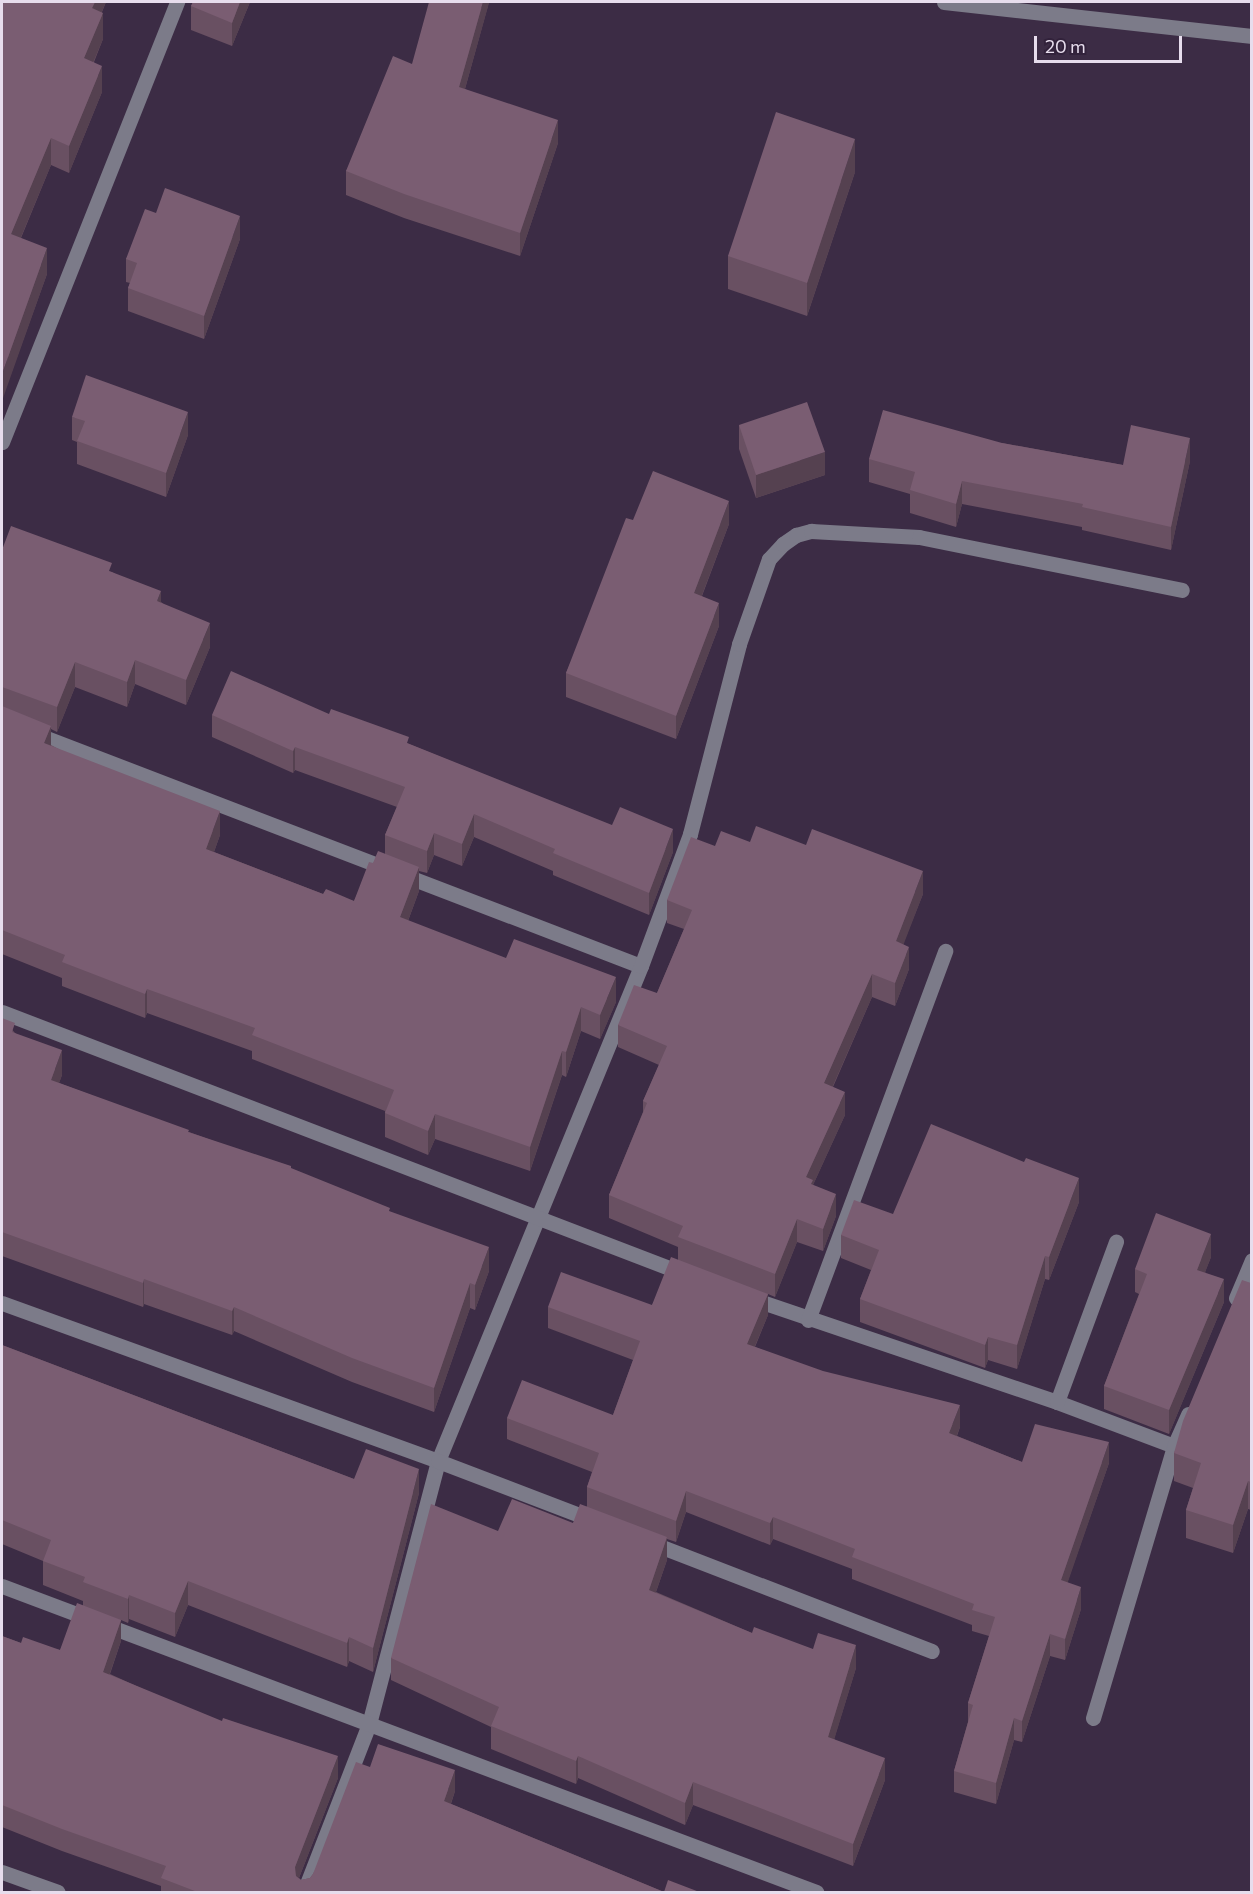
<!DOCTYPE html>
<style>
body{margin:0}
#map{position:relative;width:1253px;height:1894px;overflow:hidden;background:#3c2c45;font-family:Commissioner,sans-serif}
div>[style]{position:absolute}
[style*='--x']{left:calc(var(--x)*1px);top:calc(var(--y)*1px);width:calc(var(--w)*1px);rotate:calc(var(--a)*1deg)}
.minor>*{height:15px;margin:-7.5px;padding:0 7.5px;transform-origin:7.5px;border-radius:7.5px;background:#7c7b89}
.wall>*{inset:0;background:#695062}
.shaded-wall>*{inset:0;background:#554150}
.building>*{inset:0;background:#7a5d72}
span{translate:-50% -50%;white-space:nowrap;text-align:center;line-height:1.15;-webkit-text-stroke:4.5px #32223b;paint-order:stroke}
.frame{position:absolute;inset:0;border:3px solid #e7dded;pointer-events:none}
.scale{position:absolute;left:1034px;top:36px;width:148px;height:27px;box-sizing:border-box;border:3px solid #e7dded;border-top:0;padding-left:8px;font-size:18px;line-height:21px;white-space:nowrap;color:#e7dded;-webkit-text-stroke:4px #32223b;paint-order:stroke}
</style>
<div id="map">
<div class="minor">
<div style="--x:944;--y:2;--w:310;--a:6.3"></div>
<div style="--x:2;--y:442;--w:474;--a:-68.3"></div>
<div style="--x:2;--y:721;--w:684;--a:20.98"></div>
<div style="--x:641;--y:966;--w:535;--a:112.3"></div>
<div style="--x:438;--y:1461;--w:272;--a:104.7"></div>
<div style="--x:369;--y:1724;--w:180;--a:111.2"></div>
<div style="--x:641;--y:966;--w:141;--a:-69.6"></div>
<div style="--x:690;--y:834;--w:196;--a:-75.5"></div>
<div style="--x:739;--y:644;--w:90;--a:-70.6"></div>
<div style="--x:769;--y:559;--w:21;--a:-47"></div>
<div style="--x:783;--y:544;--w:16;--a:-35"></div>
<div style="--x:796;--y:535;--w:16;--a:-15"></div>
<div style="--x:811;--y:531;--w:108;--a:3.2"></div>
<div style="--x:919;--y:537;--w:268;--a:11.4"></div>
<div style="--x:2;--y:1012;--w:732;--a:20.99"></div>
<div style="--x:750;--y:1298;--w:324;--a:18.7"></div>
<div style="--x:1057;--y:1402;--w:125;--a:20.6"></div>
<div style="--x:1236;--y:1298;--w:41;--a:-67.2"></div>
<div style="--x:2;--y:1303;--w:464;--a:19.9"></div>
<div style="--x:438;--y:1461;--w:168;--a:20.9"></div>
<div style="--x:808;--y:1320;--w:394;--a:-69.6"></div>
<div style="--x:1057;--y:1402;--w:171;--a:-69.8"></div>
<div style="--x:649;--y:1542;--w:303;--a:21.1"></div>
<div style="--x:2;--y:1586;--w:870;--a:20.6"></div>
<div style="--x:1093;--y:1718;--w:284;--a:-73.4"></div>
<div style="--x:1174;--y:1446;--w:35;--a:-66"></div>
<div style="--x:2;--y:1872;--w:59;--a:19.7"></div>
</div>
<div class="wall">
<div style="clip-path:polygon(2px 2px,106px 2px,102px 12px,103px 39px,94px 62px,102px 92px,69px 173px,51px 165px,21px 238px,47px 274px,8px 382px)"></div>
<div style="clip-path:polygon(193px 2px,250px 2px,232px 46px,191px 30px,191px 6px)"></div>
<div style="clip-path:polygon(489px 2px,465px 89px,558px 143px,520px 256px,404px 218px,346px 195px,346px 171px,412px 64px)"></div>
<div style="clip-path:polygon(855px 172px,807px 316px,728px 289px,728px 256px)"></div>
<div style="clip-path:polygon(156px 213px,240px 239px,204px 339px,128px 311px,128px 288px,130px 283px,126px 282px,126px 259px)"></div>
<div style="clip-path:polygon(72px 417px,188px 435px,166px 497px,77px 464px,77px 442px,72px 440px)"></div>
<div style="clip-path:polygon(739px 425px,825px 475px,756px 498px,739px 449px)"></div>
<div style="clip-path:polygon(1002px 443px,1123px 465px,1190px 461px,1171px 550px,1082px 530px,1082px 527px,962px 504px,956px 527px,910px 513px,910px 494px,869px 482px,869px 459px)"></div>
<div style="clip-path:polygon(633px 520px,729px 524px,702px 596px,719px 626px,676px 739px,566px 697px,566px 673px)"></div>
<div style="clip-path:polygon(2px 550px,112px 572px,161px 602px,210px 647px,186px 705px,135px 684px,127px 707px,75px 687px,57px 732px,51px 729px,51px 745px,220px 835px,214px 852px,323px 894px,354px 901px,373px 863px,385px 854px,385px 835px,397px 807px,295px 770px,293px 773px,212px 737px,212px 715px,329px 714px,409px 744px,673px 852px,649px 915px,553px 875px,553px 871px,474px 837px,462px 866px,434px 855px,427px 873px,419px 871px,419px 891px,408px 921px,616px 1002px,600px 1039px,581px 1031px,566px 1077px,562px 1075px,530px 1171px,435px 1139px,428px 1155px,385px 1137px,385px 1111px,252px 1059px,252px 1051px,147px 1013px,145px 1018px,62px 986px,62px 978px,2px 954px)"></div>
<div style="clip-path:polygon(750px 842px,923px 894px,903px 944px,909px 969px,895px 1006px,872px 997px,833px 1087px,845px 1115px,813px 1185px,836px 1216px,823px 1251px,797px 1242px,775px 1297px,768px 1294px,768px 1315px,755px 1347px,960px 1427px,957px 1436px,1022px 1462px,1109px 1463px,1067px 1583px,1081px 1609px,1065px 1660px,1050px 1656px,1022px 1742px,1014px 1740px,996px 1804px,954px 1792px,954px 1771px,968px 1722px,968px 1703px,989px 1636px,972px 1631px,972px 1625px,852px 1579px,852px 1569px,773px 1539px,770px 1545px,686px 1512px,676px 1542px,667px 1539px,667px 1560px,656px 1592px,752px 1633px,856px 1668px,834px 1739px,885px 1780px,853px 1866px,693px 1805px,685px 1825px,578px 1778px,576px 1784px,491px 1749px,491px 1727px,391px 1680px,391px 1658px,498px 1531px,573px 1523px,587px 1506px,587px 1487px,592px 1472px,507px 1439px,507px 1418px,613px 1415px,633px 1360px,548px 1328px,548px 1307px,652px 1305px,678px 1260px,678px 1247px,609px 1218px,609px 1195px,643px 1112px,643px 1101px,659px 1065px,618px 1047px,618px 1025px,657px 993px,684px 929px,667px 923px,667px 900px,715px 846px)"></div>
<div style="clip-path:polygon(2px 1018px,15px 1033px,62px 1075px,59px 1083px,189px 1132px,291px 1169px,390px 1212px,489px 1271px,475px 1310px,470px 1308px,434px 1412px,352px 1382px,234px 1331px,232px 1335px,144px 1304px,143px 1307px,2px 1256px)"></div>
<div style="clip-path:polygon(1079px 1202px,1049px 1280px,1045px 1279px,1017px 1369px,988px 1360px,985px 1368px,860px 1322px,860px 1299px,871px 1270px,841px 1258px,841px 1235px,893px 1214px)"></div>
<div style="clip-path:polygon(1211px 1257px,1205px 1272px,1224px 1302px,1169px 1434px,1104px 1409px,1104px 1386px,1139px 1294px,1135px 1292px,1135px 1269px)"></div>
<div style="clip-path:polygon(1251px 1283px,1251px 1510px,1248px 1509px,1233px 1553px,1186px 1538px,1186px 1510px,1193px 1488px,1174px 1481px,1174px 1453px)"></div>
<div style="clip-path:polygon(2px 1345px,354px 1479px,419px 1493px,373px 1672px,349px 1661px,347px 1667px,188px 1605px,175px 1637px,129px 1619px,128px 1623px,121px 1620px,121px 1641px,110px 1674px,338px 1778px,299px 1878px,301px 1880px,310px 1878px,313px 1874px,370px 1767px,455px 1791px,451px 1804px,664px 1892px,702px 1893px,161px 1893px,161px 1886px,62px 1851px,2px 1827px,2px 1636px,21px 1643px,60px 1650px,83px 1605px,83px 1601px,43px 1585px,43px 1561px,2px 1544px)"></div>
</div>
<div class="shaded-wall">
<div style="clip-path:polygon(95px 2px,106px 2px,92px 34px,92px 8px)"></div>
<div style="clip-path:polygon(240px 2px,250px 2px,232px 46px,232px 23px)"></div>
<div style="clip-path:polygon(483px 2px,489px 2px,489px 3px,459px 110px,459px 87px)"></div>
<div style="clip-path:polygon(103px 13px,103px 39px,84px 84px,84px 58px)"></div>
<div style="clip-path:polygon(102px 66px,102px 92px,69px 173px,69px 146px)"></div>
<div style="clip-path:polygon(558px 120px,558px 143px,520px 256px,520px 233px)"></div>
<div style="clip-path:polygon(51px 138px,51px 165px,11px 261px,11px 234px)"></div>
<div style="clip-path:polygon(855px 139px,855px 172px,807px 316px,807px 283px)"></div>
<div style="clip-path:polygon(240px 216px,240px 239px,204px 339px,204px 316px)"></div>
<div style="clip-path:polygon(47px 248px,47px 274px,2px 401px,2px 374px)"></div>
<div style="clip-path:polygon(188px 412px,188px 435px,166px 497px,166px 473px)"></div>
<div style="clip-path:polygon(1190px 438px,1190px 461px,1171px 550px,1171px 527px)"></div>
<div style="clip-path:polygon(825px 452px,825px 475px,756px 498px,756px 475px)"></div>
<div style="clip-path:polygon(962px 481px,962px 504px,956px 527px,956px 504px)"></div>
<div style="clip-path:polygon(729px 501px,729px 524px,694px 616px,694px 593px)"></div>
<div style="clip-path:polygon(161px 591px,161px 616px,157px 601px)"></div>
<div style="clip-path:polygon(719px 603px,719px 626px,676px 739px,676px 716px)"></div>
<div style="clip-path:polygon(210px 623px,210px 647px,186px 705px,186px 680px)"></div>
<div style="clip-path:polygon(135px 660px,135px 684px,127px 707px,127px 682px)"></div>
<div style="clip-path:polygon(75px 662px,75px 687px,57px 732px,57px 707px)"></div>
<div style="clip-path:polygon(51px 726px,51px 750px,44px 743px)"></div>
<div style="clip-path:polygon(295px 747px,295px 770px,293px 773px,293px 751px)"></div>
<div style="clip-path:polygon(220px 811px,220px 835px,206px 874px,206px 849px)"></div>
<div style="clip-path:polygon(474px 814px,474px 837px,462px 866px,462px 844px)"></div>
<div style="clip-path:polygon(673px 829px,673px 852px,649px 915px,649px 893px)"></div>
<div style="clip-path:polygon(434px 833px,434px 855px,427px 873px,427px 851px)"></div>
<div style="clip-path:polygon(419px 867px,419px 891px,400px 942px,400px 917px)"></div>
<div style="clip-path:polygon(923px 871px,923px 894px,896px 964px,896px 941px)"></div>
<div style="clip-path:polygon(909px 947px,909px 969px,895px 1006px,895px 983px)"></div>
<div style="clip-path:polygon(872px 974px,872px 997px,824px 1106px,824px 1083px)"></div>
<div style="clip-path:polygon(616px 977px,616px 1002px,600px 1039px,600px 1015px)"></div>
<div style="clip-path:polygon(147px 989px,147px 1013px,145px 1018px,145px 994px)"></div>
<div style="clip-path:polygon(581px 1007px,581px 1031px,566px 1077px,566px 1052px)"></div>
<div style="clip-path:polygon(62px 1050px,62px 1075px,51px 1105px,51px 1080px)"></div>
<div style="clip-path:polygon(562px 1051px,562px 1075px,530px 1171px,530px 1147px)"></div>
<div style="clip-path:polygon(845px 1092px,845px 1115px,813px 1185px,813px 1203px,806px 1177px)"></div>
<div style="clip-path:polygon(435px 1114px,435px 1139px,428px 1155px,428px 1131px)"></div>
<div style="clip-path:polygon(1079px 1178px,1079px 1202px,1049px 1280px,1049px 1257px)"></div>
<div style="clip-path:polygon(836px 1194px,836px 1216px,823px 1251px,823px 1229px)"></div>
<div style="clip-path:polygon(797px 1219px,797px 1242px,775px 1297px,775px 1274px)"></div>
<div style="clip-path:polygon(1211px 1234px,1211px 1257px,1197px 1293px,1197px 1270px)"></div>
<div style="clip-path:polygon(489px 1247px,489px 1271px,475px 1310px,475px 1285px)"></div>
<div style="clip-path:polygon(1045px 1256px,1045px 1279px,1017px 1369px,1017px 1345px)"></div>
<div style="clip-path:polygon(144px 1279px,144px 1304px,143px 1307px,143px 1283px)"></div>
<div style="clip-path:polygon(1224px 1279px,1224px 1302px,1169px 1434px,1169px 1410px)"></div>
<div style="clip-path:polygon(470px 1283px,470px 1308px,434px 1412px,434px 1388px)"></div>
<div style="clip-path:polygon(768px 1294px,768px 1315px,747px 1365px,747px 1344px)"></div>
<div style="clip-path:polygon(234px 1307px,234px 1331px,232px 1335px,232px 1311px)"></div>
<div style="clip-path:polygon(988px 1337px,988px 1360px,985px 1368px,985px 1345px)"></div>
<div style="clip-path:polygon(960px 1405px,960px 1427px,949px 1455px,949px 1433px)"></div>
<div style="clip-path:polygon(1109px 1442px,1109px 1463px,1061px 1602px,1061px 1580px)"></div>
<div style="clip-path:polygon(419px 1469px,419px 1493px,373px 1672px,373px 1648px)"></div>
<div style="clip-path:polygon(1248px 1481px,1248px 1509px,1233px 1553px,1233px 1525px)"></div>
<div style="clip-path:polygon(686px 1491px,686px 1512px,676px 1542px,676px 1521px)"></div>
<div style="clip-path:polygon(773px 1517px,773px 1539px,770px 1545px,770px 1523px)"></div>
<div style="clip-path:polygon(667px 1537px,667px 1560px,649px 1612px,649px 1590px)"></div>
<div style="clip-path:polygon(188px 1581px,188px 1605px,175px 1637px,175px 1613px)"></div>
<div style="clip-path:polygon(1081px 1587px,1081px 1609px,1065px 1660px,1065px 1639px)"></div>
<div style="clip-path:polygon(129px 1595px,129px 1619px,128px 1623px,128px 1599px)"></div>
<div style="clip-path:polygon(121px 1620px,121px 1641px,103px 1693px,103px 1672px)"></div>
<div style="clip-path:polygon(1050px 1634px,1050px 1656px,1022px 1742px,1022px 1721px)"></div>
<div style="clip-path:polygon(349px 1637px,349px 1661px,347px 1667px,347px 1643px)"></div>
<div style="clip-path:polygon(856px 1645px,856px 1668px,828px 1760px,828px 1737px)"></div>
<div style="clip-path:polygon(1014px 1718px,1014px 1740px,996px 1804px,996px 1783px)"></div>
<div style="clip-path:polygon(338px 1756px,338px 1778px,295px 1888px,295px 1867px)"></div>
<div style="clip-path:polygon(578px 1756px,578px 1778px,576px 1784px,576px 1761px)"></div>
<div style="clip-path:polygon(885px 1758px,885px 1780px,853px 1866px,853px 1844px)"></div>
<div style="clip-path:polygon(455px 1770px,455px 1791px,444px 1823px,444px 1801px)"></div>
<div style="clip-path:polygon(693px 1782px,693px 1805px,685px 1825px,685px 1803px)"></div>
</div>
<div class="building">
<div style="clip-path:polygon(2px 2px,95px 2px,92px 8px,103px 13px,84px 58px,102px 66px,69px 146px,51px 138px,11px 234px,47px 248px,2px 374px)"></div>
<div style="clip-path:polygon(193px 2px,240px 2px,232px 23px,191px 6px)"></div>
<div style="clip-path:polygon(429px 2px,483px 2px,459px 87px,558px 120px,520px 233px,404px 194px,346px 171px,393px 56px,412px 64px)"></div>
<div style="clip-path:polygon(776px 112px,855px 139px,807px 283px,728px 256px)"></div>
<div style="clip-path:polygon(165px 188px,240px 216px,204px 316px,128px 288px,137px 263px,126px 259px,145px 209px,156px 213px)"></div>
<div style="clip-path:polygon(86px 375px,188px 412px,166px 473px,77px 441px,85px 421px,72px 417px)"></div>
<div style="clip-path:polygon(807px 402px,825px 452px,756px 475px,739px 425px)"></div>
<div style="clip-path:polygon(883px 410px,1002px 443px,1123px 465px,1131px 425px,1190px 438px,1171px 527px,1082px 507px,1083px 504px,962px 481px,956px 504px,910px 490px,915px 472px,869px 459px)"></div>
<div style="clip-path:polygon(653px 471px,729px 501px,694px 593px,719px 603px,676px 716px,566px 673px,626px 518px,633px 520px)"></div>
<div style="clip-path:polygon(11px 526px,112px 563px,109px 571px,161px 591px,157px 601px,210px 623px,186px 680px,135px 660px,127px 682px,75px 662px,57px 707px,2px 687px,2px 550px)"></div>
<div style="clip-path:polygon(231px 671px,329px 714px,331px 709px,409px 737px,407px 743px,612px 825px,620px 807px,673px 829px,649px 893px,553px 853px,555px 849px,474px 814px,462px 844px,434px 833px,427px 851px,385px 835px,405px 787px,295px 747px,293px 751px,212px 715px)"></div>
<div style="clip-path:polygon(2px 706px,51px 726px,44px 743px,220px 811px,206px 849px,323px 894px,326px 889px,354px 901px,369px 862px,373px 863px,378px 851px,419px 867px,400px 917px,506px 958px,514px 939px,616px 977px,600px 1015px,581px 1007px,566px 1052px,562px 1051px,530px 1147px,435px 1114px,428px 1131px,385px 1113px,394px 1090px,252px 1035px,255px 1028px,147px 989px,145px 994px,62px 962px,65px 955px,2px 930px)"></div>
<div style="clip-path:polygon(756px 826px,806px 845px,812px 829px,923px 871px,896px 941px,909px 947px,895px 983px,872px 974px,824px 1083px,845px 1092px,806px 1177px,813px 1180px,811px 1184px,836px 1194px,823px 1229px,797px 1219px,775px 1274px,678px 1237px,683px 1226px,609px 1195px,647px 1103px,643px 1101px,667px 1046px,618px 1025px,634px 985px,657px 993px,692px 910px,667px 900px,691px 837px,715px 846px,721px 831px,750px 842px)"></div>
<div style="clip-path:polygon(2px 1018px,15px 1023px,12px 1032px,62px 1050px,51px 1080px,189px 1130px,188px 1132px,291px 1166px,291px 1168px,390px 1208px,389px 1211px,489px 1247px,475px 1285px,470px 1283px,434px 1388px,352px 1358px,234px 1307px,232px 1311px,144px 1279px,143px 1283px,2px 1232px)"></div>
<div style="clip-path:polygon(931px 1124px,1024px 1162px,1026px 1158px,1079px 1178px,1049px 1257px,1045px 1256px,1017px 1345px,988px 1337px,985px 1345px,860px 1299px,879px 1250px,841px 1235px,854px 1200px,893px 1214px)"></div>
<div style="clip-path:polygon(1156px 1213px,1211px 1234px,1197px 1270px,1224px 1279px,1169px 1410px,1104px 1386px,1147px 1274px,1135px 1269px)"></div>
<div style="clip-path:polygon(671px 1257px,768px 1294px,747px 1344px,823px 1371px,960px 1405px,949px 1433px,1022px 1462px,1035px 1424px,1109px 1442px,1061px 1580px,1081px 1587px,1065px 1639px,1050px 1634px,1022px 1721px,1014px 1718px,996px 1783px,954px 1771px,973px 1705px,968px 1703px,995px 1617px,972px 1610px,974px 1604px,852px 1557px,855px 1549px,773px 1517px,770px 1523px,686px 1491px,676px 1521px,587px 1487px,599px 1453px,507px 1418px,522px 1380px,613px 1415px,640px 1341px,548px 1307px,561px 1272px,652px 1305px)"></div>
<div style="clip-path:polygon(1242px 1280px,1251px 1283px,1251px 1482px,1248px 1481px,1233px 1525px,1186px 1510px,1201px 1463px,1174px 1453px,1183px 1421px)"></div>
<div style="clip-path:polygon(2px 1345px,354px 1479px,366px 1449px,419px 1469px,373px 1648px,349px 1637px,347px 1643px,188px 1581px,175px 1613px,129px 1595px,128px 1599px,83px 1582px,85px 1577px,43px 1561px,51px 1540px,2px 1520px)"></div>
<div style="clip-path:polygon(512px 1499px,573px 1523px,580px 1504px,667px 1537px,649px 1590px,752px 1633px,754px 1627px,813px 1649px,818px 1633px,856px 1645px,828px 1737px,885px 1758px,853px 1844px,693px 1782px,685px 1803px,578px 1756px,576px 1761px,491px 1726px,499px 1707px,391px 1658px,431px 1504px,498px 1531px)"></div>
<div style="clip-path:polygon(77px 1603px,121px 1620px,103px 1672px,222px 1721px,223px 1718px,338px 1756px,295px 1867px,296px 1876px,301px 1880px,310px 1878px,313px 1874px,356px 1762px,370px 1767px,378px 1744px,455px 1770px,444px 1801px,664px 1892px,668px 1880px,702px 1893px,200px 1893px,161px 1878px,166px 1866px,62px 1829px,2px 1805px,2px 1636px,21px 1643px,23px 1637px,60px 1650px)"></div>
</div>
<div class="frame"></div>
<div class="scale">20 m</div>
</div>
